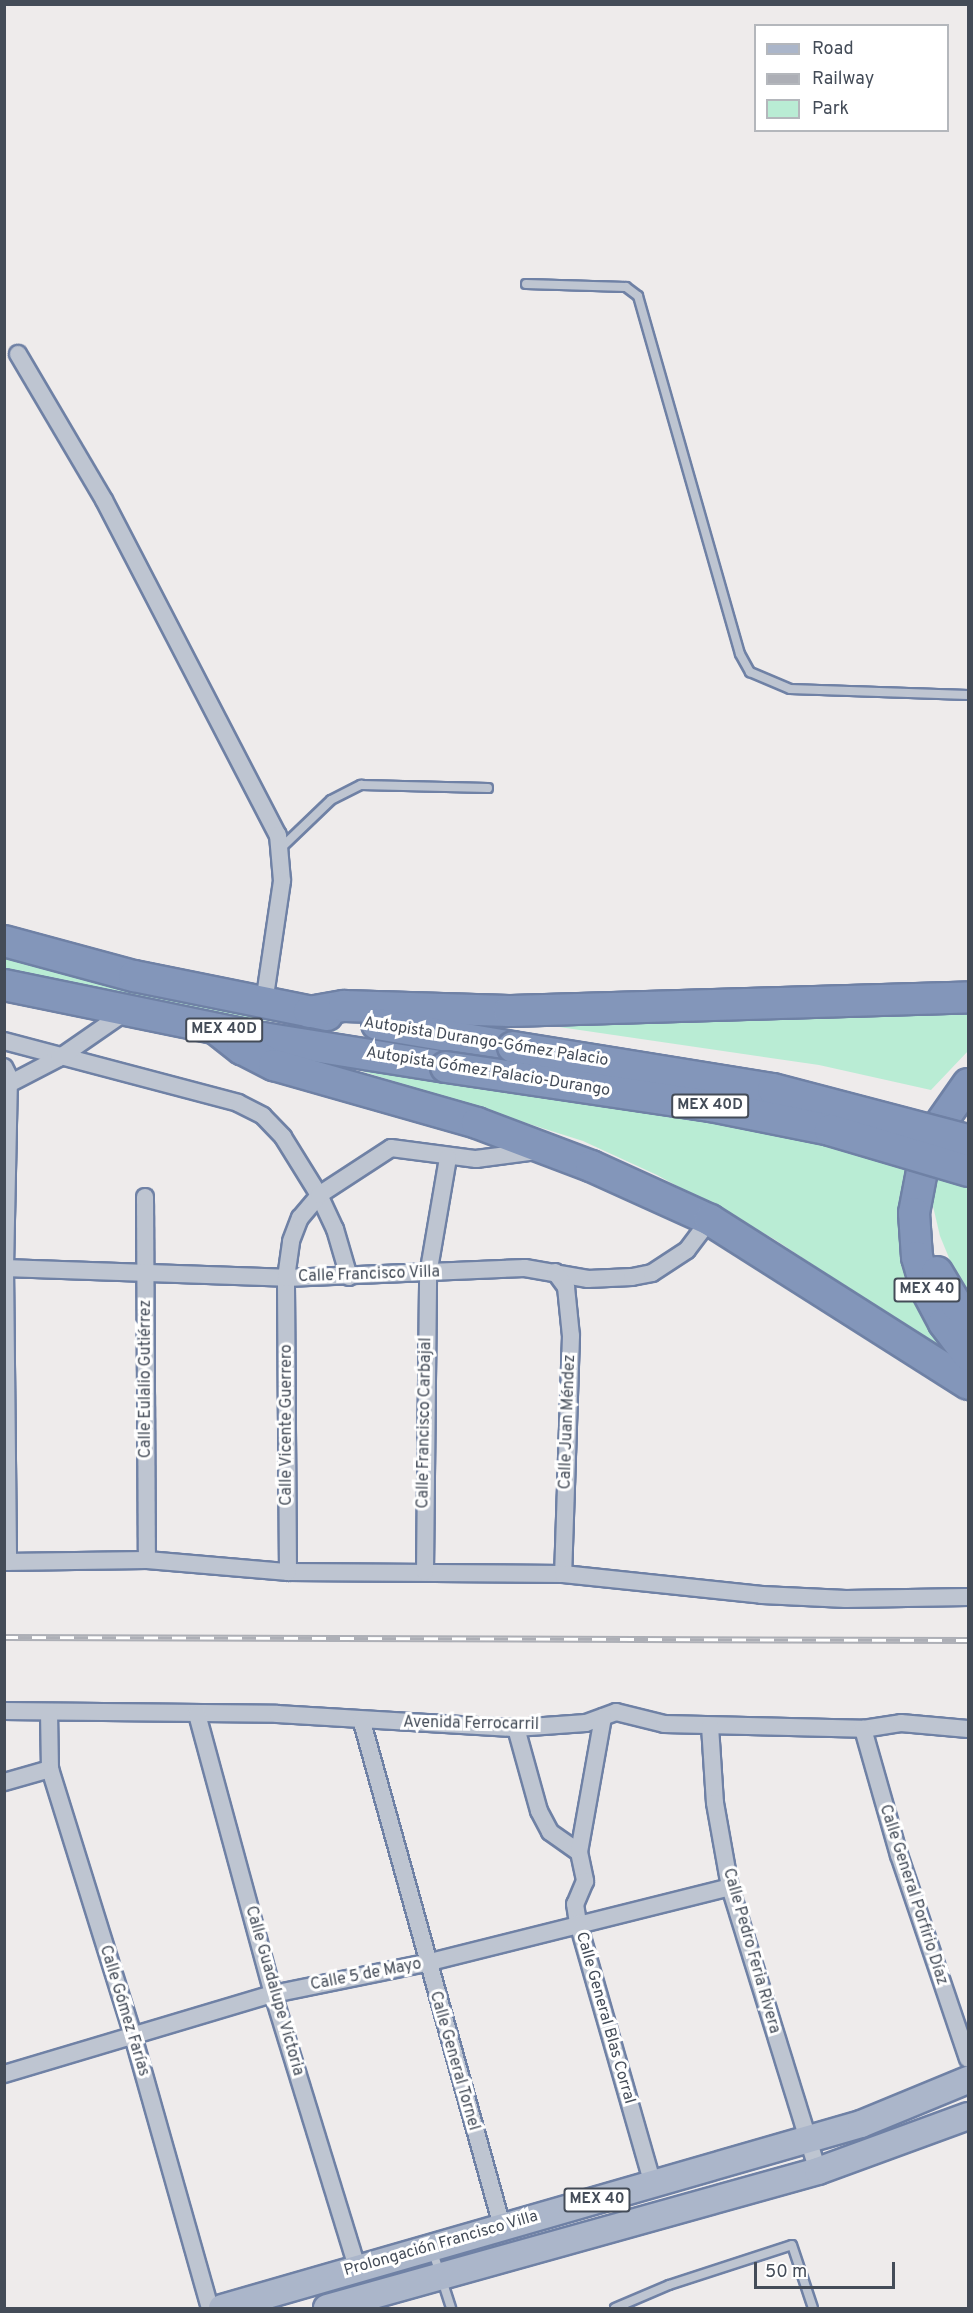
<!DOCTYPE html>
<meta charset="utf-8">
<style>
body{margin:0}
#map{position:relative;width:973px;height:2313px;overflow:hidden;background:#eeebeb;font-family:Overpass,sans-serif}
div>[style]{position:absolute}
[style*='--x']{left:calc(var(--x)*1px);top:calc(var(--y)*1px);width:calc(var(--w)*1px);rotate:calc(var(--a)*1deg)}
.green>*{inset:0;background:#b9ecd4}
.roads{filter:drop-shadow(2px 0 #6f81a5) drop-shadow(-2px 0 #6f81a5) drop-shadow(0 2px #6f81a5) drop-shadow(0 -2px #6f81a5)}
.service>*{height:8px;margin:-4px;padding:0 4px;transform-origin:4px;border-radius:4px;background:#bec5d1}
.minor>*{height:16px;margin:-8px;padding:0 8px;transform-origin:8px;border-radius:8px;background:#bec5d1}
.primary>*{height:26px;margin:-13px;padding:0 13px;transform-origin:13px;border-radius:13px;background:#abb6ca}
.motorway>*{height:30px;margin:-15px;padding:0 15px;transform-origin:15px;border-radius:15px;background:#8396ba}
.rail>*{height:7px;margin-top:-3.5px;transform-origin:0;background:repeating-linear-gradient(90deg,#fff 0 14px,#adafb6 0 28px);box-sizing:border-box;border-block:2px solid #adafb6}
.bridges{filter:drop-shadow(2px 0 #6f81a5) drop-shadow(-2px 0 #6f81a5) drop-shadow(0 2px #6f81a5) drop-shadow(0 -2px #6f81a5)}
.motorway-bridge>*{height:30px;margin:-15px;padding:0 15px;transform-origin:15px;border-radius:15px;background:#8396ba}
span{translate:-50% -50%;white-space:nowrap;text-align:center;line-height:1.15;-webkit-text-stroke:6px #fff;paint-order:stroke}
.shield-label span{padding:2px 4px;background:#fff;border:2px solid;border-radius:4px;-webkit-text-stroke-width:0}
.shield-label{font-size:15px;color:#444c58;font-weight:700}
.street-label{font-size:16px;color:#444c58}
.frame{position:absolute;inset:0;border:6px solid #444c58;pointer-events:none}
.legend{position:absolute;left:754px;top:24px;width:195px;height:108px;box-sizing:border-box;background:#fff;border:2px solid #b4b7bc;margin:0;padding:8px 10px;list-style:none;font-size:18px;color:#444c58}
.legend li{display:flex;align-items:center;gap:12px;height:30px}
.legend b{width:30px;border:2px solid #b4b7bc}
.scale{position:absolute;left:754px;top:2262px;width:141px;height:27px;box-sizing:border-box;border:3px solid #444c58;border-top:0;padding-left:8px;font-size:18px;line-height:21px;white-space:nowrap;color:#444c58;-webkit-text-stroke:4px #fff;paint-order:stroke}
</style>
<div id="map">
<div class="green">
<div style="clip-path:polygon(4px 954px,137px 989px,344px 1032px,136px 1002px,5px 968px)"></div>
<div style="clip-path:polygon(968px 1003px,968px 1051px,931px 1090px,819px 1065px,491px 1017px)"></div>
<div style="clip-path:polygon(295px 1050px,814px 1138px,906px 1162px,898px 1219px,901px 1253px,926px 1316px,949px 1355px,774px 1239px,657px 1175px,583px 1141px)"></div>
<div style="clip-path:polygon(935px 1169px,968px 1180px,968px 1291px,954px 1270px,940px 1236px,932px 1202px)"></div>
</div>
<div class="roads">
<div class="service">
<div style="--x:526;--y:284;--w:100;--a:1.7"></div>
<div style="--x:626;--y:287;--w:15;--a:37"></div>
<div style="--x:638;--y:296;--w:372;--a:74.1"></div>
<div style="--x:740;--y:654;--w:21;--a:61"></div>
<div style="--x:750;--y:672;--w:43;--a:23"></div>
<div style="--x:790;--y:689;--w:178;--a:1.9"></div>
<div style="--x:281;--y:848;--w:69;--a:-43.8"></div>
<div style="--x:331;--y:800;--w:34;--a:-27"></div>
<div style="--x:361;--y:785;--w:127;--a:1.4"></div>
<div style="--x:432;--y:2249;--w:62;--a:72.1"></div>
<div style="--x:615;--y:2308;--w:59;--a:-23.1"></div>
<div style="--x:669;--y:2285;--w:129;--a:-18"></div>
<div style="--x:792;--y:2245;--w:66;--a:71.6"></div>
</div>
<div class="minor">
<div style="--x:18;--y:354;--w:169;--a:59.5"></div>
<div style="--x:104;--y:500;--w:377;--a:62.6"></div>
<div style="--x:278;--y:835;--w:46;--a:85"></div>
<div style="--x:282;--y:881;--w:123;--a:98.4"></div>
<div style="--x:4;--y:1041;--w:242;--a:14.8"></div>
<div style="--x:238;--y:1103;--w:28;--a:27"></div>
<div style="--x:263;--y:1116;--w:29;--a:46"></div>
<div style="--x:283;--y:1137;--w:68;--a:58.2"></div>
<div style="--x:319;--y:1195;--w:38;--a:65"></div>
<div style="--x:335;--y:1229;--w:50;--a:73.7"></div>
<div style="--x:4;--y:1067;--w:11;--a:63"></div>
<div style="--x:9;--y:1077;--w:191;--a:91.2"></div>
<div style="--x:5;--y:1268;--w:294;--a:89.4"></div>
<div style="--x:9;--y:1084;--w:56;--a:-27.5"></div>
<div style="--x:59;--y:1058;--w:83;--a:-34.7"></div>
<div style="--x:145;--y:1197;--w:363;--a:89.7"></div>
<div style="--x:4;--y:1268;--w:282;--a:2"></div>
<div style="--x:286;--y:1278;--w:239;--a:-2.4"></div>
<div style="--x:525;--y:1268;--w:64;--a:9.9"></div>
<div style="--x:588;--y:1279;--w:44;--a:-2.6"></div>
<div style="--x:632;--y:1277;--w:20;--a:-11"></div>
<div style="--x:652;--y:1273;--w:42;--a:-33.3"></div>
<div style="--x:687;--y:1250;--w:38;--a:-53"></div>
<div style="--x:555;--y:1272;--w:19;--a:54"></div>
<div style="--x:566;--y:1287;--w:49;--a:84.2"></div>
<div style="--x:571;--y:1336;--w:238;--a:91.9"></div>
<div style="--x:4;--y:1562;--w:143;--a:-0.8"></div>
<div style="--x:147;--y:1560;--w:142;--a:4.9"></div>
<div style="--x:288;--y:1572;--w:275;--a:0.4"></div>
<div style="--x:563;--y:1574;--w:200;--a:6"></div>
<div style="--x:762;--y:1595;--w:84;--a:2.7"></div>
<div style="--x:846;--y:1599;--w:122;--a:-0.9"></div>
<div style="--x:288;--y:1572;--w:294;--a:-90.4"></div>
<div style="--x:286;--y:1278;--w:37;--a:-82"></div>
<div style="--x:291;--y:1241;--w:25;--a:-69"></div>
<div style="--x:300;--y:1218;--w:30;--a:-50"></div>
<div style="--x:319;--y:1195;--w:86;--a:-33.1"></div>
<div style="--x:391;--y:1148;--w:86;--a:7.4"></div>
<div style="--x:476;--y:1159;--w:63;--a:-7.4"></div>
<div style="--x:425;--y:1572;--w:297;--a:-89.4"></div>
<div style="--x:428;--y:1275;--w:119;--a:-80.3"></div>
<div style="--x:4;--y:1711;--w:273;--a:0.6"></div>
<div style="--x:277;--y:1714;--w:239;--a:3.4"></div>
<div style="--x:516;--y:1728;--w:70;--a:-4.1"></div>
<div style="--x:586;--y:1723;--w:32;--a:-20"></div>
<div style="--x:616;--y:1712;--w:49;--a:14"></div>
<div style="--x:664;--y:1724;--w:199;--a:1.4"></div>
<div style="--x:863;--y:1729;--w:38;--a:-9"></div>
<div style="--x:901;--y:1723;--w:67;--a:5.1"></div>
<div style="--x:49;--y:1712;--w:57;--a:89"></div>
<div style="--x:50;--y:1769;--w:280;--a:72.7"></div>
<div style="--x:133;--y:2036;--w:283;--a:74.2"></div>
<div style="--x:197;--y:1714;--w:290;--a:74.8"></div>
<div style="--x:273;--y:1994;--w:286;--a:72.9"></div>
<div style="--x:362;--y:1722;--w:523;--a:74.48"></div>
<div style="--x:710;--y:1726;--w:77;--a:86.3"></div>
<div style="--x:715;--y:1803;--w:85;--a:79.9"></div>
<div style="--x:730;--y:1887;--w:297;--a:72.8"></div>
<div style="--x:516;--y:1728;--w:86;--a:74.5"></div>
<div style="--x:539;--y:1811;--w:24;--a:62"></div>
<div style="--x:550;--y:1832;--w:35;--a:35"></div>
<div style="--x:579;--y:1852;--w:30;--a:78"></div>
<div style="--x:585;--y:1881;--w:25;--a:113"></div>
<div style="--x:575;--y:1904;--w:19;--a:81"></div>
<div style="--x:578;--y:1923;--w:272;--a:74"></div>
<div style="--x:863;--y:1729;--w:131;--a:74.1"></div>
<div style="--x:899;--y:1855;--w:215;--a:71.3"></div>
<div style="--x:4;--y:1782;--w:48;--a:-15.8"></div>
<div style="--x:579;--y:1852;--w:137;--a:-79.9"></div>
<div style="--x:4;--y:2074;--w:281;--a:-16.6"></div>
<div style="--x:273;--y:1994;--w:156;--a:-11.5"></div>
<div style="--x:426;--y:1963;--w:313;--a:-14"></div>
</div>
<div class="primary">
<div style="--x:222;--y:2308;--w:665;--a:-16.06"></div>
<div style="--x:861;--y:2124;--w:116;--a:-22.4"></div>
<div style="--x:327;--y:2308;--w:510;--a:-15.59"></div>
<div style="--x:818;--y:2171;--w:160;--a:-20.1"></div>
</div>
<div class="motorway">
<div style="--x:4;--y:941;--w:135;--a:15.1"></div>
<div style="--x:134;--y:976;--w:197;--a:11.4"></div>
<div style="--x:4;--y:985;--w:264;--a:11.6"></div>
<div style="--x:263;--y:1038;--w:185;--a:9"></div>
<div style="--x:309;--y:1012;--w:36;--a:-10"></div>
<div style="--x:344;--y:1006;--w:165;--a:1.7"></div>
<div style="--x:509;--y:1011;--w:459;--a:-1.7"></div>
<div style="--x:377;--y:1024;--w:138;--a:9.6"></div>
<div style="--x:216;--y:1029;--w:33;--a:38"></div>
<div style="--x:242;--y:1049;--w:36;--a:27"></div>
<div style="--x:274;--y:1065;--w:211;--a:15.9"></div>
<div style="--x:477;--y:1123;--w:122;--a:20.7"></div>
<div style="--x:591;--y:1166;--w:131;--a:24.4"></div>
<div style="--x:710;--y:1220;--w:306;--a:32.4"></div>
<div style="--x:968;--y:1084;--w:52;--a:124.9"></div>
<div style="--x:938;--y:1127;--w:47;--a:110"></div>
<div style="--x:922;--y:1171;--w:43;--a:100.8"></div>
<div style="--x:914;--y:1213;--w:44;--a:86.1"></div>
<div style="--x:917;--y:1257;--w:35;--a:74"></div>
<div style="--x:927;--y:1291;--w:36;--a:62"></div>
<div style="--x:944;--y:1323;--w:40;--a:53"></div>
<div style="--x:937;--y:1272;--w:39;--a:59"></div>
<div style="--x:957;--y:1305;--w:15;--a:42"></div>
</div>
</div>
<div class="rail">
<div style="--x:4;--y:1637;--w:964;--a:0.18"></div>
</div>
<div class="bridges">
<div class="motorway-bridge">
<div style="--x:513;--y:1047;--w:263;--a:9.2"></div>
<div style="--x:773;--y:1089;--w:202;--a:14.7"></div>
<div style="--x:446;--y:1067;--w:268;--a:8.4"></div>
<div style="--x:711;--y:1106;--w:121;--a:11.4"></div>
<div style="--x:830;--y:1130;--w:144;--a:16.5"></div>
</div>
</div>
<div class="shield-label">
<span style="left:224px;top:1030px">MEX 40D</span>
<span style="left:710px;top:1106px">MEX 40D</span>
<span style="left:927px;top:1290px">MEX 40</span>
<span style="left:597px;top:2200px">MEX 40</span>
</div>
<div class="street-label">
<span style="left:486px;top:1042px;rotate:9deg">Autopista Durango-Gómez Palacio</span>
<span style="left:488px;top:1072px;rotate:9deg">Autopista Gómez Palacio-Durango</span>
<span style="left:369px;top:1275px;rotate:-2deg">Calle Francisco Villa</span>
<span style="left:146px;top:1379px;rotate:-90deg">Calle Eulalio Gutiérrez</span>
<span style="left:568px;top:1422px;rotate:-88deg">Calle Juan Méndez</span>
<span style="left:425px;top:1423px;rotate:-89deg">Calle Francisco Carbajal</span>
<span style="left:287px;top:1425px;rotate:-90deg">Calle Vicente Guerrero</span>
<span style="left:471px;top:1724px;rotate:1deg">Avenida Ferrocarril</span>
<span style="left:913px;top:1895px;rotate:72deg">Calle General Porfirio Díaz</span>
<span style="left:751px;top:1951px;rotate:74deg">Calle Pedro Feria Rivera</span>
<span style="left:366px;top:1975px;rotate:-11deg">Calle 5 de Mayo</span>
<span style="left:274px;top:1991px;rotate:74deg">Calle Guadalupe Victoria</span>
<span style="left:124px;top:2011px;rotate:73deg">Calle Gómez Farías</span>
<span style="left:605px;top:2018px;rotate:74deg">Calle General Blas Corral</span>
<span style="left:454px;top:2061px;rotate:74deg">Calle General Tornel</span>
<span style="left:441px;top:2244px;rotate:-16deg">Prolongación Francisco Villa</span>
</div>
<div class="frame"></div>
<ul class="legend">
<li><b style="height:8px;background:#abb6ca"></b>Road</li>
<li><b style="height:8px;background:#adafb6"></b>Railway</li>
<li><b style="height:16px;background:#b9ecd4"></b>Park</li>
</ul>
<div class="scale">50 m</div>
</div>
